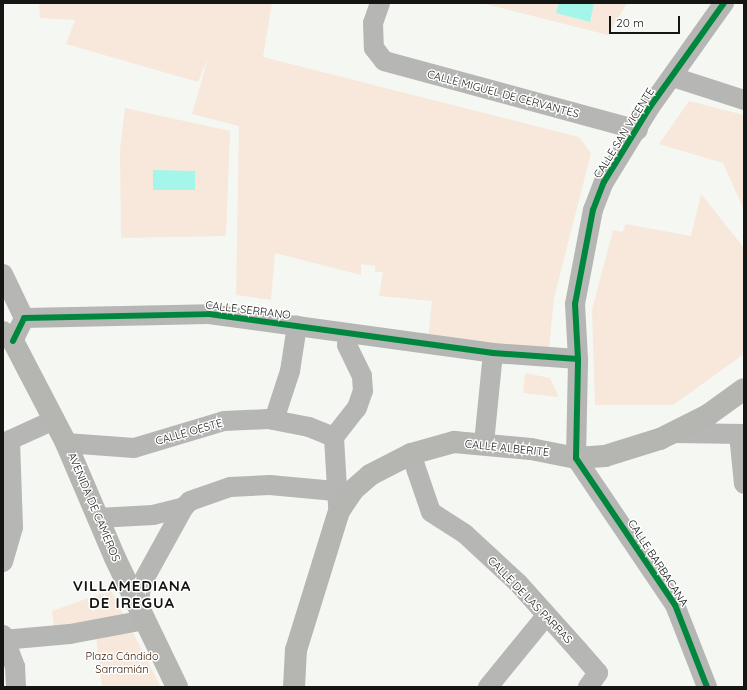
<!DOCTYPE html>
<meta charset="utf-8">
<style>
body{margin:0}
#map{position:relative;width:747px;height:690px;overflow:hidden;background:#f5f7f2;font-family:Quicksand,sans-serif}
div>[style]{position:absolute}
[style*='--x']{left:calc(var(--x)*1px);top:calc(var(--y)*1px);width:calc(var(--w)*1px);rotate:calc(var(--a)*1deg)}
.green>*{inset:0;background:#f7e8db}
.water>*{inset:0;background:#a3f6e9}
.minor>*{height:20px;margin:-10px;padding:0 10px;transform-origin:10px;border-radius:10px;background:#b6b6b5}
.secondary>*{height:22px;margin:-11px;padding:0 11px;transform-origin:11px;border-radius:11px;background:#b5b6b2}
.cycleway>*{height:6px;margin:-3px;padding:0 3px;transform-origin:3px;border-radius:3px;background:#00873e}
span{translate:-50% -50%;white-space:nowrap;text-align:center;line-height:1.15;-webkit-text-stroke:3px #fff;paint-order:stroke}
.street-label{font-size:11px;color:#151613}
.park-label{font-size:11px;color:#3f220c}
.district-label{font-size:15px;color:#151613;font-weight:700;letter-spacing:1px}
.frame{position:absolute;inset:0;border:4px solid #151613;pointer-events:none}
.scale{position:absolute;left:609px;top:16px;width:71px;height:18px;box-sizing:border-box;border:2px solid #151613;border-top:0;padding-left:5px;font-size:12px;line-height:14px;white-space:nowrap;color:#151613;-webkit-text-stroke:3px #fff;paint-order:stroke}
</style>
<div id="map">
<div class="green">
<div style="clip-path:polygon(39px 3px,272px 3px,263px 57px,579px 137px,591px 153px,554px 298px,549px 349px,428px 339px,432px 301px,379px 296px,383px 272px,375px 272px,375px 266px,361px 264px,361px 275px,275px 253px,271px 300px,236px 295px,239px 126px,192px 114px,208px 58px,198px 82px,66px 44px,75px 20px,40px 18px)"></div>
<div style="clip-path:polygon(481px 3px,627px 3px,608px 35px)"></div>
<div style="clip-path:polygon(689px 101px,744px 115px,744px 210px,723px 163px,659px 144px)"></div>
<div style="clip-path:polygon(125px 108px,230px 131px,226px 236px,121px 238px,120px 149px)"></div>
<div style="clip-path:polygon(701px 194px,744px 248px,744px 354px,673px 405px,595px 405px,592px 310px,613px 230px,622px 232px,626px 224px,691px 236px)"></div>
<div style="clip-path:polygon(525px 373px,550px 378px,559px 397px,523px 393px)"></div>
<div style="clip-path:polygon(111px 590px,161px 687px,102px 687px,96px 636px,56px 640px,52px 611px)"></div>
</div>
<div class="water">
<div style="clip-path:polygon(559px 3px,594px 3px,590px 22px,556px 13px)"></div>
<div style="clip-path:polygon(153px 170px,195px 171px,195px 190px,153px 190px)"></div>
</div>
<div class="minor">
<div style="--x:380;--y:3;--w:21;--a:109"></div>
<div style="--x:373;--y:23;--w:25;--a:88"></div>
<div style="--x:374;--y:48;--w:16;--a:52"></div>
<div style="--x:384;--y:61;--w:263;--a:15.2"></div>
<div style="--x:673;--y:77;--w:75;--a:17.9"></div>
<div style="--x:3;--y:274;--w:49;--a:64.5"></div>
<div style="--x:13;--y:341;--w:25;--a:-64"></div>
<div style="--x:24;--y:318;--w:185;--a:-1.2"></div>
<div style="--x:209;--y:314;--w:287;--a:7.8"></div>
<div style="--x:493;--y:353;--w:85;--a:4"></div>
<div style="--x:274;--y:420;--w:52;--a:-71.9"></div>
<div style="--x:290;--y:371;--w:46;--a:-81.2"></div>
<div style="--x:673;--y:433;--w:71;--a:0.8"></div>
<div style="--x:739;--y:434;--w:50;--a:84.3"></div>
<div style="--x:66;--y:443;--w:68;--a:4.2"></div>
<div style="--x:134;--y:448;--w:94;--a:-16.7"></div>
<div style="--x:224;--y:421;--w:44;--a:-2.6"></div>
<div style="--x:268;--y:419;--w:42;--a:11"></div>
<div style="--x:309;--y:427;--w:27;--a:22"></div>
<div style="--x:484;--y:443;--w:90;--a:-84.3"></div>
<div style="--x:411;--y:454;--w:61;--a:71"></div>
<div style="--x:431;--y:512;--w:40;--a:32.9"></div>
<div style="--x:465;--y:534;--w:72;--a:42.8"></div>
<div style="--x:518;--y:583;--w:91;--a:48.1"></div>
<div style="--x:579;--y:651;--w:29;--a:49"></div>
<div style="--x:598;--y:673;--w:17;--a:126"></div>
<div style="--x:338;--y:505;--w:68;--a:-93.4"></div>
<div style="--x:334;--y:437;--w:37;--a:-52"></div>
<div style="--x:357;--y:408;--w:18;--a:-71"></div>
<div style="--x:363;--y:391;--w:15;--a:-94"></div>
<div style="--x:362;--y:376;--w:34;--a:-116"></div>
<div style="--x:347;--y:345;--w:10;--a:-79"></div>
<div style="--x:98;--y:518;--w:55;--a:-3.1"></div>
<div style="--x:153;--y:515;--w:32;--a:-14"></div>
<div style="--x:184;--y:507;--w:8;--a:-45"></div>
<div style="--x:190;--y:501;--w:42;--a:-19.3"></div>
<div style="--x:230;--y:487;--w:40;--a:-2.9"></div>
<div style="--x:270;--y:485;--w:65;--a:5.3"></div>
<div style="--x:3;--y:562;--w:36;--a:-74"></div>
<div style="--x:13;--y:527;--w:87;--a:-92"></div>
<div style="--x:10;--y:440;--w:48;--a:-24.4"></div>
<div style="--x:138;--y:607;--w:24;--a:-81"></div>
<div style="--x:142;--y:583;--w:87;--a:-61.1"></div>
<div style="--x:3;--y:635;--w:34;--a:69"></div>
<div style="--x:15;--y:667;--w:20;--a:87"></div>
<div style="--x:3;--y:640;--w:67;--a:-5.1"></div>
<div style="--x:70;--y:634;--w:76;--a:-10.6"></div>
<div style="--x:488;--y:687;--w:90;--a:-50.8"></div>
<div style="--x:707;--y:687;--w:88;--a:-111.3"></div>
<div style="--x:675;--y:605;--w:177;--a:-124"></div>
<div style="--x:576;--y:458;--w:99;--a:-88.8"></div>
<div style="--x:578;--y:359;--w:55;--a:-93.1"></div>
<div style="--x:575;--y:304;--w:96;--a:-79.2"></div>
<div style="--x:593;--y:210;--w:30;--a:-69"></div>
<div style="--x:604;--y:182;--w:88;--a:-58.5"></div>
<div style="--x:650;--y:107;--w:128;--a:-54.6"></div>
</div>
<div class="secondary">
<div style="--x:3;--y:332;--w:13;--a:42"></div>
<div style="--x:13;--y:341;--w:115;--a:62.5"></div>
<div style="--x:66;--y:443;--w:125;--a:66.9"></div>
<div style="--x:115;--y:558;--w:143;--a:64.3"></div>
<div style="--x:294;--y:687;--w:37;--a:-87"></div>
<div style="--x:296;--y:650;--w:145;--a:-72.8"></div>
<div style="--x:339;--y:511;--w:25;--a:-56"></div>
<div style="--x:353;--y:490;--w:23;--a:-41"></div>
<div style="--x:370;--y:475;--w:46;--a:-27.1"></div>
<div style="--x:411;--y:454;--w:45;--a:-15.6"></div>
<div style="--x:454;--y:442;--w:77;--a:5.2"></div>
<div style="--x:531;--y:449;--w:46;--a:11.3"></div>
<div style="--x:576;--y:458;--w:29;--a:-4"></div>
<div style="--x:605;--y:456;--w:58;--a:-17.2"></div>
<div style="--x:660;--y:439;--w:54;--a:-26.6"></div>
<div style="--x:708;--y:415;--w:44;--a:-35.8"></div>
</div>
<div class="cycleway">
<div style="--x:13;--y:341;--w:25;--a:-64"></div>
<div style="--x:24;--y:318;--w:185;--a:-1.2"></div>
<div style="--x:209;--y:314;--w:287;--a:7.8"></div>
<div style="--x:493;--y:353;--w:85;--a:4"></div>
<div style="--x:707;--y:687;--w:88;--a:-111.3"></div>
<div style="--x:675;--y:605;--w:177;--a:-124"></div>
<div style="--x:576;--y:458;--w:99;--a:-88.8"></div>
<div style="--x:578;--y:359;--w:55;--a:-93.1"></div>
<div style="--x:575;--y:304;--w:96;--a:-79.2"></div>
<div style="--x:593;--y:210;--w:30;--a:-69"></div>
<div style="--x:604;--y:182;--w:88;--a:-58.5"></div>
<div style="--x:650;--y:107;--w:128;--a:-54.6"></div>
</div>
<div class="street-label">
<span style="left:503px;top:94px;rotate:15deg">CALLE MIGUEL DE CERVANTES</span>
<span style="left:624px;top:133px;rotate:-58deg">CALLE SAN VICENTE</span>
<span style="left:248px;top:310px;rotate:7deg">CALLE SERRANO</span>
<span style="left:189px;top:432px;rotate:-16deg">CALLE OESTE</span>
<span style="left:507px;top:448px;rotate:6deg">CALLE ALBERITE</span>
<span style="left:94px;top:507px;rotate:67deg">AVENIDA DE CAMEROS</span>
<span style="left:658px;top:563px;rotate:57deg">CALLE BARBACANA</span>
<span style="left:530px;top:600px;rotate:46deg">CALLE DE LAS PARRAS</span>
</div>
<div class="park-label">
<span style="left:122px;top:663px">Plaza Cándido<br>Sarramián</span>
</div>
<div class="district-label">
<span style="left:132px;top:594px">VILLAMEDIANA<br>DE IREGUA</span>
</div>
<div class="frame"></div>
<div class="scale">20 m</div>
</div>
